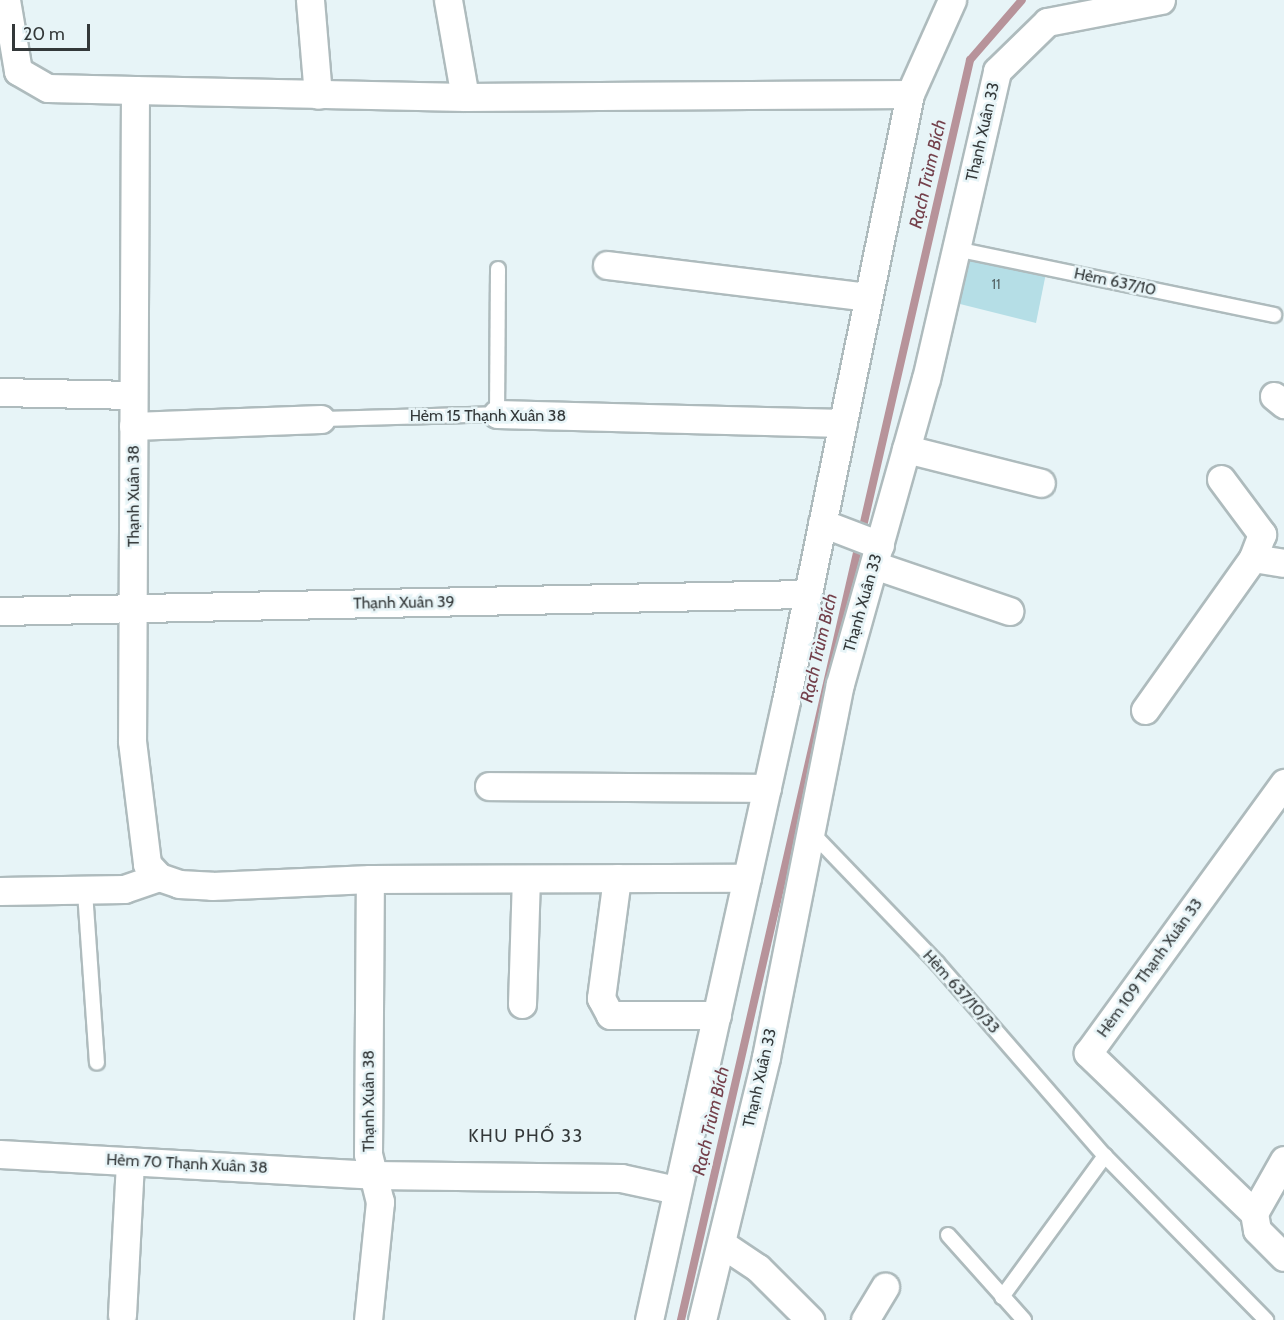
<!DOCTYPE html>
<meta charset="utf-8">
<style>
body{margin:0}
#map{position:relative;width:1284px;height:1320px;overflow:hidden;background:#e7f4f7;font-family:Cabin,sans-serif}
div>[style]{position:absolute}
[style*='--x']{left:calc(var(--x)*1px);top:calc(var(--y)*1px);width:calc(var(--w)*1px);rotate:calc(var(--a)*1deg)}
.stream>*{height:8px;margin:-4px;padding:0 4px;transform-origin:4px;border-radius:4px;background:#b7939a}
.building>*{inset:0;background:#b5dee6}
.roads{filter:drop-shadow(2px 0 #aebbbd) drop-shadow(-2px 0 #aebbbd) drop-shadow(0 2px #aebbbd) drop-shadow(0 -2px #aebbbd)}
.service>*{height:14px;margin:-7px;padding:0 7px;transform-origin:7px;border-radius:7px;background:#fff}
.minor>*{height:27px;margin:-13.5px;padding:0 13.5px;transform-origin:13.5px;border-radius:13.5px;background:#fff}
span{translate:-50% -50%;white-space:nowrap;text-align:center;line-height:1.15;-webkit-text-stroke:5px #e7f4f7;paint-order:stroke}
.number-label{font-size:14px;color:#546264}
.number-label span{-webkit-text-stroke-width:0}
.street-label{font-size:16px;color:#333839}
.water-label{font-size:18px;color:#74404b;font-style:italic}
.neighbourhood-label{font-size:18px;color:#333839;letter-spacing:1.5px}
.scale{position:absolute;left:12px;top:24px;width:78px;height:27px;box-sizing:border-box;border:3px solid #333839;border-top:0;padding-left:8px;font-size:18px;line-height:21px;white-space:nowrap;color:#333839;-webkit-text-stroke:4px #e7f4f7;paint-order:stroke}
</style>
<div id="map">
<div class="stream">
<div style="--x:681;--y:1320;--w:1293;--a:-77.08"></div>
<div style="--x:970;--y:60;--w:79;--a:-49.1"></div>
</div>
<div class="building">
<div style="clip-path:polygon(956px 249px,1047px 268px,1036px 323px,944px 300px)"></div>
</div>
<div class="roads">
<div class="service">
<div style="--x:956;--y:249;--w:325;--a:11.7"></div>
<div style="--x:321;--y:419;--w:176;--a:-1.6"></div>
<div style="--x:497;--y:414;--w:145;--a:-89.6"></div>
<div style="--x:811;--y:832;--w:182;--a:46.1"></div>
<div style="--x:937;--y:963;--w:256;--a:49"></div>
<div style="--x:1105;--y:1156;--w:230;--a:45.5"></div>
<div style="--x:85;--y:892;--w:171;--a:86"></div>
<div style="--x:948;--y:1235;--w:114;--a:48.2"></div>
<div style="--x:1002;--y:1297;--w:175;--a:-53.9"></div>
</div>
<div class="minor">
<div style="--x:6;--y:0;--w:72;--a:80.4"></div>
<div style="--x:18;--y:71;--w:34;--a:30"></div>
<div style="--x:48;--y:88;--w:87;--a:1.3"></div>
<div style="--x:135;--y:90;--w:651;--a:90.26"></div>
<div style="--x:132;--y:741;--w:124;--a:83"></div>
<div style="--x:147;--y:864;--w:18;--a:47"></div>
<div style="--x:159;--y:877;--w:21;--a:19"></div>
<div style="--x:179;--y:884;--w:33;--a:3"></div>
<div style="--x:212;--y:886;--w:158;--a:-2.5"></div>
<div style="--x:370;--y:879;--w:377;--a:-0.2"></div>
<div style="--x:310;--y:0;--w:95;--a:85.2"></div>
<div style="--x:448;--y:0;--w:98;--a:80.1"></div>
<div style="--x:135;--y:90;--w:330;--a:1.2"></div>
<div style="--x:465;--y:97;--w:445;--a:-0.4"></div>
<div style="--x:607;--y:265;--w:261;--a:7"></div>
<div style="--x:0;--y:392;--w:133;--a:1.3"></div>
<div style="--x:1274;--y:396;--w:13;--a:39"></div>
<div style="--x:497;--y:414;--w:346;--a:1.5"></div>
<div style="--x:133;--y:426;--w:188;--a:-2.1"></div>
<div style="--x:906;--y:449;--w:139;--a:14.1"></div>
<div style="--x:1221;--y:479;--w:69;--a:53.3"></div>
<div style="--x:1262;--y:534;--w:26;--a:111"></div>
<div style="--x:822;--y:523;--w:62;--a:20.8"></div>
<div style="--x:874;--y:565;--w:143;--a:18.8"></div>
<div style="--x:0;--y:611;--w:808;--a:-1.21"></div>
<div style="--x:1145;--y:710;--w:186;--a:-54.6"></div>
<div style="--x:1253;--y:558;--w:31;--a:9"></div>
<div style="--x:489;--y:786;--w:278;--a:0.4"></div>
<div style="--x:617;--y:878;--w:121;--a:97.6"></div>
<div style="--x:601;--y:998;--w:19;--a:62"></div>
<div style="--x:610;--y:1015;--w:107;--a:0"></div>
<div style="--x:0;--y:891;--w:124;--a:-0.9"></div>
<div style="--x:124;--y:889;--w:37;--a:-19"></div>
<div style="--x:522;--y:1004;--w:125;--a:-88.2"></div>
<div style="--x:0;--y:1154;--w:374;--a:3.2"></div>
<div style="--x:373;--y:1175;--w:248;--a:0.7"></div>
<div style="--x:621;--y:1178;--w:56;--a:12.3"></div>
<div style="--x:1284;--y:1160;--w:61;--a:119.5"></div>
<div style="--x:1254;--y:1213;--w:17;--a:80"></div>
<div style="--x:1257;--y:1230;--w:38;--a:45"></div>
<div style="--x:1254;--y:1213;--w:231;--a:-136.1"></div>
<div style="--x:1088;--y:1053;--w:334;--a:-54"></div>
<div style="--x:722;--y:1244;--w:43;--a:33.7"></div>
<div style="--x:758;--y:1268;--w:74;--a:45"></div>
<div style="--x:122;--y:1315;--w:154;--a:-87"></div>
<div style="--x:368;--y:1320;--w:119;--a:-84.2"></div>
<div style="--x:380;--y:1202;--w:49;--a:-104"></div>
<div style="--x:368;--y:1154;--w:275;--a:-89.6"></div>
<div style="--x:649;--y:1320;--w:634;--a:-77.52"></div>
<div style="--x:786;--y:701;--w:620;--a:-78.45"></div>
<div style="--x:910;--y:94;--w:103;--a:-65.9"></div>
<div style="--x:702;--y:1320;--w:271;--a:-76.3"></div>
<div style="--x:766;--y:1057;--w:380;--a:-78.8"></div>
<div style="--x:840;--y:684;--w:317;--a:-74.3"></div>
<div style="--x:926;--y:379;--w:316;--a:-77"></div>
<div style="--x:997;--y:71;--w:70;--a:-44.4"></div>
<div style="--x:1047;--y:22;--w:116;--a:-10.9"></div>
<div style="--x:865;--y:1320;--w:39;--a:-59"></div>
</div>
</div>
<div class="number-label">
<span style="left:996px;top:284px">11</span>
</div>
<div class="street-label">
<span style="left:983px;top:132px;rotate:-77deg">Thạnh Xuân 33</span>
<span style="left:1115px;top:282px;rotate:12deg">Hẻm 637/10</span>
<span style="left:488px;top:416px">Hẻm 15 Thạnh Xuân 38</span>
<span style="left:134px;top:496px;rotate:-90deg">Thạnh Xuân 38</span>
<span style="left:404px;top:603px;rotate:-1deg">Thạnh Xuân 39</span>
<span style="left:863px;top:603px;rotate:-74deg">Thạnh Xuân 33</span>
<span style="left:1150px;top:968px;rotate:-54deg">Hẻm 109 Thạnh Xuân 33</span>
<span style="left:961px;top:992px;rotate:48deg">Hẻm 637/10/33</span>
<span style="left:760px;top:1078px;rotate:-77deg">Thạnh Xuân 33</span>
<span style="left:369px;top:1101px;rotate:-90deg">Thạnh Xuân 38</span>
<span style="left:187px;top:1164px;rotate:3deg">Hẻm 70 Thạnh Xuân 38</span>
</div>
<div class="water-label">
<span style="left:928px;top:174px;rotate:-77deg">Rạch Trùm Bích</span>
<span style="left:819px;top:648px;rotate:-77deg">Rạch Trùm Bích</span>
<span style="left:711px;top:1121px;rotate:-77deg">Rạch Trùm Bích</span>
</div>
<div class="neighbourhood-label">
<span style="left:526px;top:1136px">KHU PHỐ 33</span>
</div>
<div class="scale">20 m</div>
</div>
